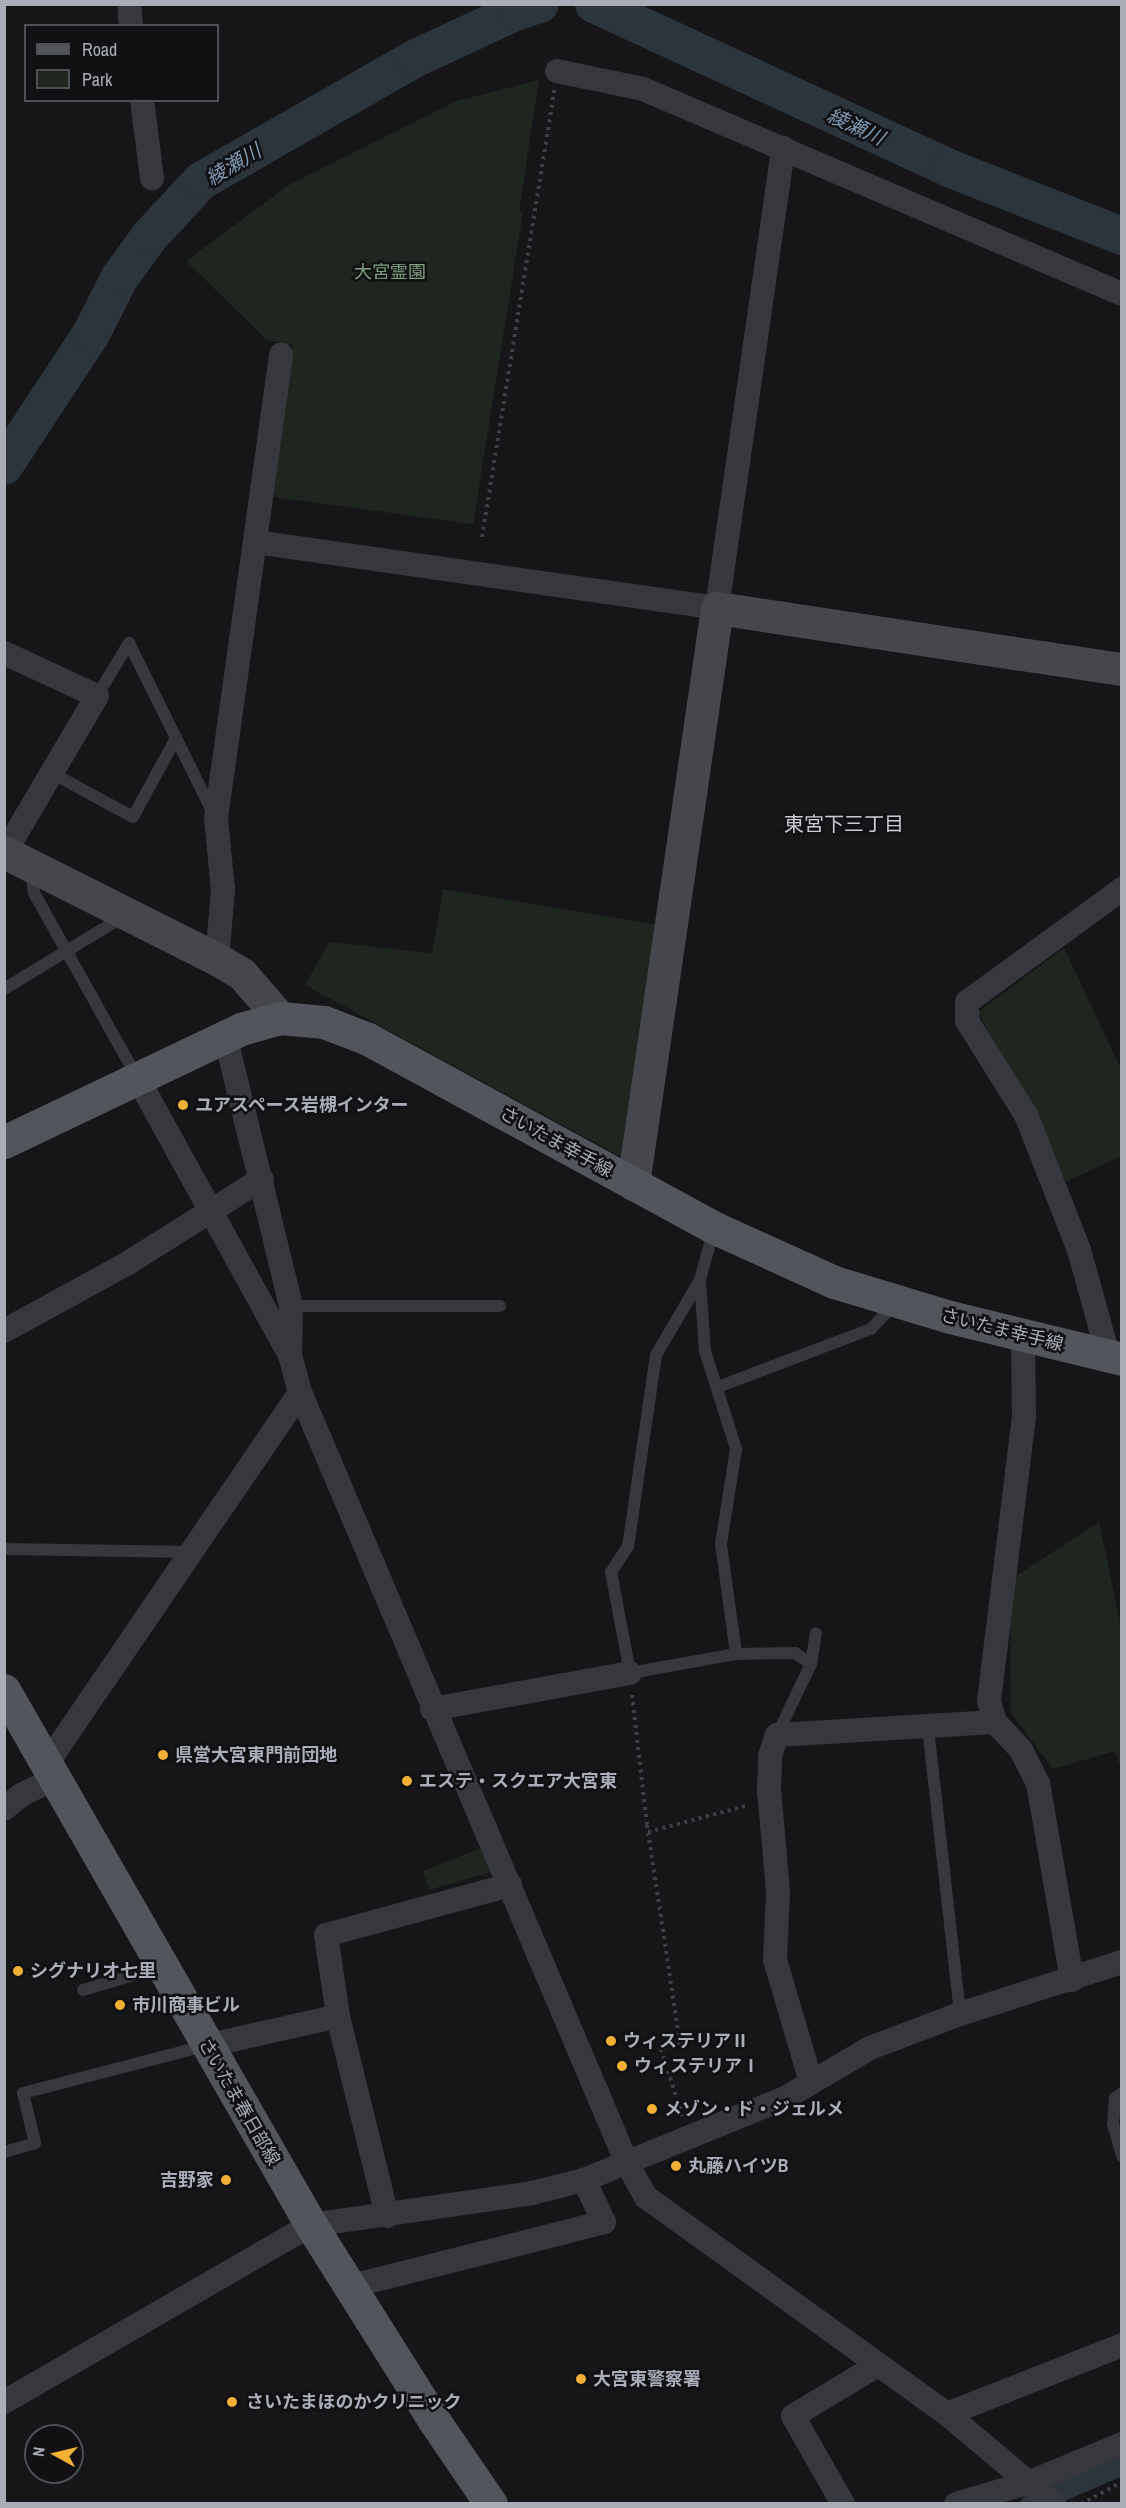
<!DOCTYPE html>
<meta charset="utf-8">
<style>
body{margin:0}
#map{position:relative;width:1126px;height:2508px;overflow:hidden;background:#161618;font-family:"Archivo Narrow","Noto Sans JP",sans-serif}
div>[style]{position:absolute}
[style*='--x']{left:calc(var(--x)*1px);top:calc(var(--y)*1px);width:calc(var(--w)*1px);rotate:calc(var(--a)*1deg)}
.green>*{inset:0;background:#1e261f}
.canal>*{height:21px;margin:-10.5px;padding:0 10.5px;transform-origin:10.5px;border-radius:10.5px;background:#2c353c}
.river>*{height:38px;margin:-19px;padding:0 19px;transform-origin:19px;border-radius:19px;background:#2c353c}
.path>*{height:4px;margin-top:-2px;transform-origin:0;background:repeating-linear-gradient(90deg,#3d3f44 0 3px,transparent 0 7.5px)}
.lane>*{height:12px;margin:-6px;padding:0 6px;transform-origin:6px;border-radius:6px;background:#37383d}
.street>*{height:24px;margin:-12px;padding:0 12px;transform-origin:12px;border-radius:12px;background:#37383d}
.secondary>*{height:33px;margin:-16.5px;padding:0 16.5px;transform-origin:16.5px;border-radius:16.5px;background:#45474d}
.primary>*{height:33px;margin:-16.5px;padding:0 16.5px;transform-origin:16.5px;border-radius:16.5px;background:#53555c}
.dots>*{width:16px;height:16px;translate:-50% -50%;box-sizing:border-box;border:3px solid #111113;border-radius:50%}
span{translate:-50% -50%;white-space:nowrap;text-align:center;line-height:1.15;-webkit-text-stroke:5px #111113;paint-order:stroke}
.park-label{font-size:18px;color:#7fa381}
.poi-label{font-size:18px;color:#a8adb8;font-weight:700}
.left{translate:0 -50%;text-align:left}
.right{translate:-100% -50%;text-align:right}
.street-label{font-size:18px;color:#a8adb8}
.water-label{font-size:20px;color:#7f9bb3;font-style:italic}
.neighbourhood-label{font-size:20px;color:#c9ccd4}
.frame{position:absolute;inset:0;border:6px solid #a8adb8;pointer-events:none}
.legend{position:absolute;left:24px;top:24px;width:195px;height:78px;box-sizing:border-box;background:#111113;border:2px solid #4d4f55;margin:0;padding:8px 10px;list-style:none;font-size:18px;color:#a8adb8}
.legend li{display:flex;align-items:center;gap:12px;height:30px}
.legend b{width:30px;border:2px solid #4d4f55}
.north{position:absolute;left:24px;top:2424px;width:60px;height:60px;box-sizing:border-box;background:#111113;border:2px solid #4d4f55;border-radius:50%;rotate:278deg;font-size:16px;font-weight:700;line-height:24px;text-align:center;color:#a8adb8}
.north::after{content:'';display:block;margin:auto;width:21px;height:27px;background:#f2b134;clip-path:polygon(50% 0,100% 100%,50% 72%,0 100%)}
</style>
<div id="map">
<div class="green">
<div style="clip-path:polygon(539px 80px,519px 211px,523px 212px,473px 524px,273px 497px,293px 345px,267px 340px,186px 261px,289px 185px,457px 101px)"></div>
<div style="clip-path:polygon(443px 889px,658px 925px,625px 1159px,305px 985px,329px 942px,432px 953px)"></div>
<div style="clip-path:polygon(1064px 948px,1121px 1069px,1121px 1156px,1066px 1182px,978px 1012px)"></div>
<div style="clip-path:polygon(1099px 1522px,1121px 1626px,1121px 1768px,1115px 1751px,1053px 1769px,1011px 1713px,1010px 1580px)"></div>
<div style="clip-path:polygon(483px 1847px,491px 1872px,429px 1890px,423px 1871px)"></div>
</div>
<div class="canal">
<div style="--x:1030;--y:2504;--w:100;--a:-23.5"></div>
</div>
<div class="river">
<div style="--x:594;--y:4;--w:393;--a:24.8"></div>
<div style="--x:951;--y:169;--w:184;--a:21.4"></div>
<div style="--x:4;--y:466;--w:158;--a:-56.6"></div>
<div style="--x:91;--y:334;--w:64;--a:-63"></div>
<div style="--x:120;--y:277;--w:51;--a:-53.8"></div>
<div style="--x:150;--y:236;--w:75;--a:-47.2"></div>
<div style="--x:201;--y:181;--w:248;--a:-29.8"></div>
<div style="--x:416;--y:58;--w:109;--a:-24.9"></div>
<div style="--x:515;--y:12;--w:26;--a:-18"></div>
</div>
<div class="path">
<div style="--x:482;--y:537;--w:453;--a:-80.8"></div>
<div style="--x:632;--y:1695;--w:131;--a:83.4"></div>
<div style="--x:647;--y:1825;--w:221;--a:81.4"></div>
<div style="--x:680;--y:2044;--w:20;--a:165"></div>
<div style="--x:661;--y:2049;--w:72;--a:72.3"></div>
<div style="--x:648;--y:1832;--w:105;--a:-15"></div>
<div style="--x:1081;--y:2504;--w:47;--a:-28.2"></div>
</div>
<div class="lane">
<div style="--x:97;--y:696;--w:62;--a:-58.9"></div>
<div style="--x:129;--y:643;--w:106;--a:63.7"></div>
<div style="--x:50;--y:772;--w:94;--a:28.5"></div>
<div style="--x:133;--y:817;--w:90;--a:-61.4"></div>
<div style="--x:176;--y:738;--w:84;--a:63.7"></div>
<div style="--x:31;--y:869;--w:24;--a:83"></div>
<div style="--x:34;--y:893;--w:211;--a:60.8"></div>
<div style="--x:4;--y:989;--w:140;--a:-31.3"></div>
<div style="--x:714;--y:1229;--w:53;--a:105.4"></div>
<div style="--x:700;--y:1280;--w:87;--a:120.4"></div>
<div style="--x:656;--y:1355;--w:193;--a:98.3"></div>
<div style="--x:628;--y:1546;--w:31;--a:123"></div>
<div style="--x:611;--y:1572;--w:103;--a:79.3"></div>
<div style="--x:630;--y:1673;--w:108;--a:-10.2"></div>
<div style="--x:736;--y:1654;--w:59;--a:-1"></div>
<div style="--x:795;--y:1653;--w:19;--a:35"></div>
<div style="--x:700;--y:1280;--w:71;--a:86"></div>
<div style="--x:705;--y:1351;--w:103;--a:72.4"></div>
<div style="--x:736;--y:1449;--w:96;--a:99"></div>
<div style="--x:721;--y:1544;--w:111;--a:82.2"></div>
<div style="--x:291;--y:1306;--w:209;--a:0"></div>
<div style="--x:718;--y:1387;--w:164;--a:-20.8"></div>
<div style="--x:871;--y:1329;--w:37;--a:-47"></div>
<div style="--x:4;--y:1549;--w:188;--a:0.9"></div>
<div style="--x:928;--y:1728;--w:288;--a:83.6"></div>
<div style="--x:777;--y:1735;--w:79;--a:-64.4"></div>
<div style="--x:811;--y:1664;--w:31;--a:-81"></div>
<div style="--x:83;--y:1990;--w:80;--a:-16.6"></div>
<div style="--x:1122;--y:2093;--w:9;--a:144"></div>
<div style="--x:1115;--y:2098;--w:26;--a:94"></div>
<div style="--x:1113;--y:2124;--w:33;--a:74"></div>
<div style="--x:4;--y:2152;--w:32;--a:-16"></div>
<div style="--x:35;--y:2143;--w:51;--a:-103.5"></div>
<div style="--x:23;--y:2093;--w:188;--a:-14.5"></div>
</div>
<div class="street">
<div style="--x:129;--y:4;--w:22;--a:85"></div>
<div style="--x:557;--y:71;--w:88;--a:11.8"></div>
<div style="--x:643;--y:89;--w:521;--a:23.17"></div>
<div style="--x:142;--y:100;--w:79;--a:82.7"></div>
<div style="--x:255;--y:542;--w:467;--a:8.1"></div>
<div style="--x:717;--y:608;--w:465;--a:-81.8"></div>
<div style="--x:4;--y:653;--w:102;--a:24.8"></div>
<div style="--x:97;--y:696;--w:181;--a:120.5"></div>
<div style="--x:217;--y:959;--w:69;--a:-85"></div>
<div style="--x:223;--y:890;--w:72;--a:-95.6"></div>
<div style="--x:216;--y:818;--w:468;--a:-82"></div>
<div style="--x:225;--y:1035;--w:279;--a:76.3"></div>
<div style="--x:291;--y:1306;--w:49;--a:91.2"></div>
<div style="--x:290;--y:1355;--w:38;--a:75"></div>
<div style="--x:300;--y:1392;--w:837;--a:67.02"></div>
<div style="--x:627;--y:2163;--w:39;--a:61"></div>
<div style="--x:646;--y:2197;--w:371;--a:35.8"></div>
<div style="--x:947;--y:2414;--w:140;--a:40.1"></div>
<div style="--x:137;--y:1077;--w:315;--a:61.2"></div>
<div style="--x:4;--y:1331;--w:141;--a:-28.7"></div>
<div style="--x:128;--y:1263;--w:158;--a:-32.1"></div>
<div style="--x:1023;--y:1335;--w:81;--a:89.3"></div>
<div style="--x:1024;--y:1416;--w:287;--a:97"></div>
<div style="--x:989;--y:1701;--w:22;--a:74"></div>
<div style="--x:995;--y:1722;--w:38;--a:47"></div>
<div style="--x:1021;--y:1750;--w:37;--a:63"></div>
<div style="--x:1038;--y:1783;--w:200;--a:80.2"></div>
<div style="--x:1108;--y:1355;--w:109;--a:-105.4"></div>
<div style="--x:1079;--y:1250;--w:145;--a:-111.4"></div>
<div style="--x:1026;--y:1115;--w:111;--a:-122.1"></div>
<div style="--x:967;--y:1021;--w:19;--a:-90"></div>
<div style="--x:967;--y:1002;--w:192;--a:-36.1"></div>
<div style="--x:432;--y:1709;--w:201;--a:-10.3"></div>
<div style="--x:46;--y:1765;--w:451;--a:-55.7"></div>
<div style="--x:4;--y:1809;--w:22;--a:-39"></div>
<div style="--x:21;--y:1795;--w:37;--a:-26"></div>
<div style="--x:205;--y:2046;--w:136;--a:-12.7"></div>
<div style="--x:811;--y:2082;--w:127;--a:-106.4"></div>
<div style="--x:775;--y:1960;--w:68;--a:-87.5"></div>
<div style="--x:778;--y:1892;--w:102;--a:-95"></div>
<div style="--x:769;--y:1790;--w:34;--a:-88"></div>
<div style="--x:770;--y:1756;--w:22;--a:-72"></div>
<div style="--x:777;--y:1735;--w:218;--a:-3.4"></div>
<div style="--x:387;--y:2216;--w:206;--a:-103.8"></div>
<div style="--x:338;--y:2016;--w:82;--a:-98.4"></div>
<div style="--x:326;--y:1935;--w:191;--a:-15.2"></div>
<div style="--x:348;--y:2287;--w:264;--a:-14.2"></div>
<div style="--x:604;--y:2222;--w:47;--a:-115.5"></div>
<div style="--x:4;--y:2402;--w:354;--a:-30"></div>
<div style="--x:311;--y:2225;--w:223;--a:-8.2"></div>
<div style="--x:532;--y:2193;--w:54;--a:-14"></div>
<div style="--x:584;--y:2180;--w:219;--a:-22.2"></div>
<div style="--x:787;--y:2097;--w:96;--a:-30.6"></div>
<div style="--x:870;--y:2048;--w:96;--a:-20.7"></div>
<div style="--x:960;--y:2014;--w:170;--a:-17.8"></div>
<div style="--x:947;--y:2414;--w:188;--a:-21.5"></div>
<div style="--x:843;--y:2504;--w:101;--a:-119.6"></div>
<div style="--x:793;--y:2416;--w:99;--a:-31"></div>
<div style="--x:956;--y:2504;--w:77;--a:-16.6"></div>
<div style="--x:1030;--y:2482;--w:100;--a:-22.4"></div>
</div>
<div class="secondary">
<div style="--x:4;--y:852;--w:238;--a:26.7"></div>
<div style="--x:217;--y:959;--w:29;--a:31"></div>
<div style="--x:242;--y:974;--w:58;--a:49.2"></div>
<div style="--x:633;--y:1184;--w:582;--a:-81.7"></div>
<div style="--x:717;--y:608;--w:410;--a:8.6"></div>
</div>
<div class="primary">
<div style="--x:4;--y:1142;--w:263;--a:-25.5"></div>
<div style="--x:241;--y:1029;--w:41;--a:-15.8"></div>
<div style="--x:280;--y:1018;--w:44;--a:5.2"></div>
<div style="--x:324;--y:1022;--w:47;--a:21.1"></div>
<div style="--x:368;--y:1039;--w:395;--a:28.6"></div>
<div style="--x:715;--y:1228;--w:131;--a:24.4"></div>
<div style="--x:834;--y:1282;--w:121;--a:16.8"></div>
<div style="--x:950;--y:1317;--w:177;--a:13.7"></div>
<div style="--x:4;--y:1690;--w:617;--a:60.15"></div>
<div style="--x:311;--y:2225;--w:229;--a:57.8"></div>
<div style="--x:433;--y:2419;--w:103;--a:55.7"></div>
</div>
<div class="dots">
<div style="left:183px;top:1105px;background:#f2b134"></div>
<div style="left:163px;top:1755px;background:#f2b134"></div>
<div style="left:407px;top:1781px;background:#f2b134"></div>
<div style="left:18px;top:1971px;background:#f2b134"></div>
<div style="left:120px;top:2005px;background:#f2b134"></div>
<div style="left:611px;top:2041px;background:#f2b134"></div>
<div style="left:622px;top:2066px;background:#f2b134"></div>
<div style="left:652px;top:2109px;background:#f2b134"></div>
<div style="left:676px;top:2166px;background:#f2b134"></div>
<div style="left:226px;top:2180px;background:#f2b134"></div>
<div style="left:581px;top:2379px;background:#f2b134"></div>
<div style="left:232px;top:2402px;background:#f2b134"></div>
</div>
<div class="park-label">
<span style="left:390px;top:272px">大宮霊園</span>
</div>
<div class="poi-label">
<span class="left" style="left:195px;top:1105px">ユアスペース岩槻インター</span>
<span class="left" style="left:175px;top:1755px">県営大宮東門前団地</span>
<span class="left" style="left:419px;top:1781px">エステ・スクエア大宮東</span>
<span class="left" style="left:30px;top:1971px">シグナリオ七里</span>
<span class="left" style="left:132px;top:2005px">市川商事ビル</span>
<span class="left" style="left:623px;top:2041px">ウィステリアⅡ</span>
<span class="left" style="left:634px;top:2066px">ウィステリアⅠ</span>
<span class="left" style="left:664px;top:2109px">メゾン・ド・ジェルメ</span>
<span class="left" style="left:688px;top:2166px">丸藤ハイツB</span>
<span class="right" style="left:214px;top:2180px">吉野家</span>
<span class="left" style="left:593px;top:2379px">大宮東警察署</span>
<span class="left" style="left:246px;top:2402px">さいたまほのかクリニック</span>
</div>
<div class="street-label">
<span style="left:556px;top:1142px;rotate:29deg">さいたま幸手線</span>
<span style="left:1002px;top:1330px;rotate:14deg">さいたま幸手線</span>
<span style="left:239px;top:2102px;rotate:60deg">さいたま春日部線</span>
</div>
<div class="water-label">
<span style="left:856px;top:126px;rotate:25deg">綾瀬川</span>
<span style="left:233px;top:164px;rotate:-31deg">綾瀬川</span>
</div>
<div class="neighbourhood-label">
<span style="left:844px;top:823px">東宮下三丁目</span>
</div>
<div class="frame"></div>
<ul class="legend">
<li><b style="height:8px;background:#53555c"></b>Road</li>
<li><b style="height:16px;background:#1e261f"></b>Park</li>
</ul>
<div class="north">N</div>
</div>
